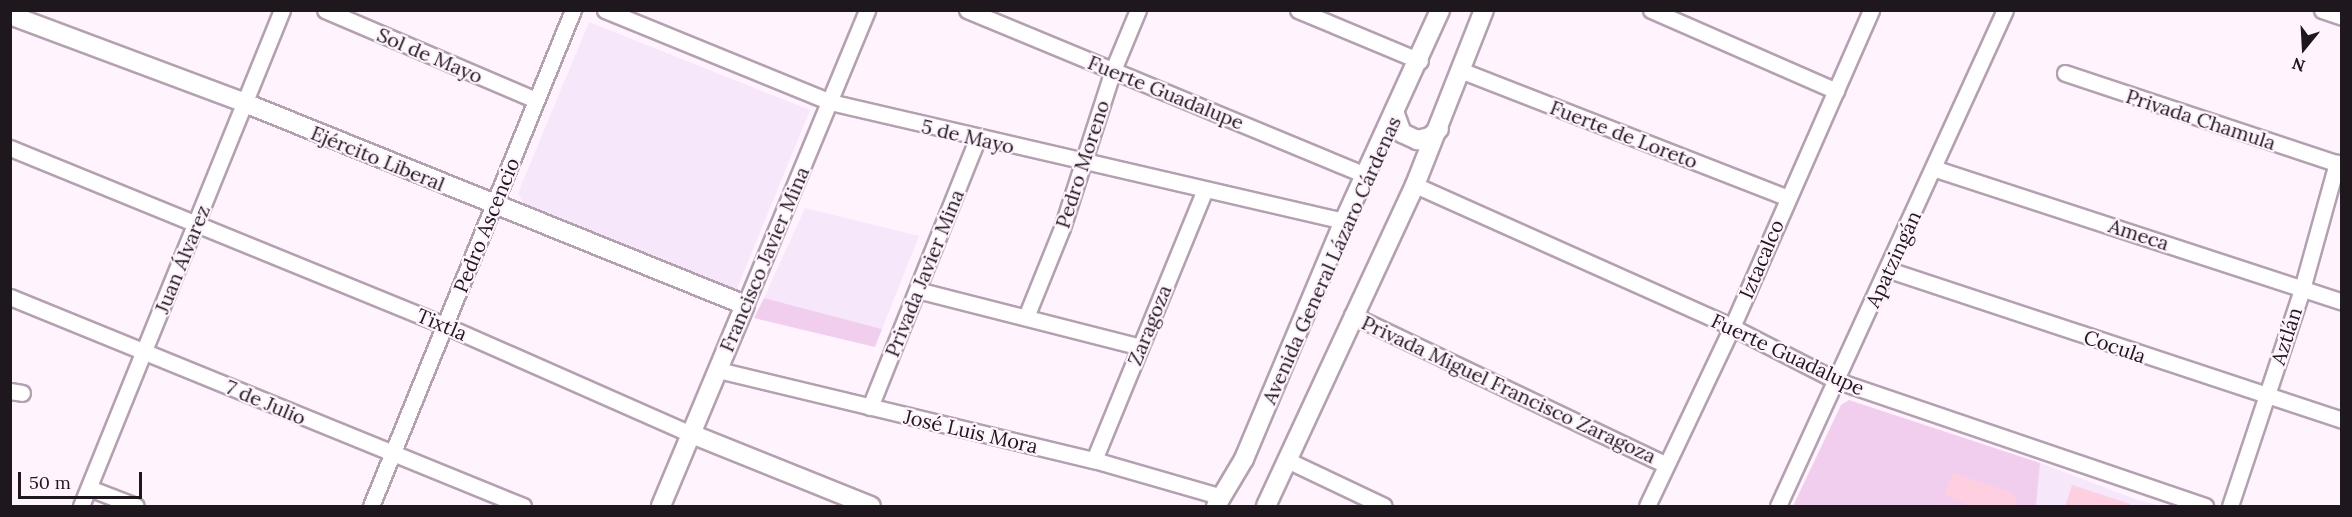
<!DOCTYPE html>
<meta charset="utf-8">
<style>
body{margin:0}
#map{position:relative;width:2352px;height:517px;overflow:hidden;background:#fff3fe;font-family:Lora,serif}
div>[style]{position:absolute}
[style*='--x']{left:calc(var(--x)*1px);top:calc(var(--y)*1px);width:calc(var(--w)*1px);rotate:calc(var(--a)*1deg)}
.education>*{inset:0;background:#f6e7fb}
.green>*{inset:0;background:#f2ceee}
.building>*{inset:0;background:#fecfe0}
.roads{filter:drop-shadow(2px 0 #b3a1b1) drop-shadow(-2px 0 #b3a1b1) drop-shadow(0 2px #b3a1b1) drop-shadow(0 -2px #b3a1b1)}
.minor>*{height:15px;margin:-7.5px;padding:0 7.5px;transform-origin:7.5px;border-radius:7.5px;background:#fff}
.tertiary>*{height:18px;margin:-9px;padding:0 9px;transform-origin:9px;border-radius:9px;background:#fff}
span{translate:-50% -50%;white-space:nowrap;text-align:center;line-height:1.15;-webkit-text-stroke:4.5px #fff3fe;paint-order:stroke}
.street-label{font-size:20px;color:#1e181e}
.frame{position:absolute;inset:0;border:12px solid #1e181e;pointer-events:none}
.north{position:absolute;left:2274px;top:18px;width:60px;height:60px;-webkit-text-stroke:4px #fff3fe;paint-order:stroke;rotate:198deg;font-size:16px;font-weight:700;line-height:24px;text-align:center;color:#1e181e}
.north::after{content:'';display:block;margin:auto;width:21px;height:27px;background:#1e181e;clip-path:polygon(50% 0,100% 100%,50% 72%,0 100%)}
.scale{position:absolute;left:18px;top:472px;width:124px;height:27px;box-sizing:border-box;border:3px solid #1e181e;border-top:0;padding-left:8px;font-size:18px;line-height:21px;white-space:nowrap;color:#1e181e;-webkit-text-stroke:4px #fff3fe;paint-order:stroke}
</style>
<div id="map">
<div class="education">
<div style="clip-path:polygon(589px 22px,810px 110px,734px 296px,529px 214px,518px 193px)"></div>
<div style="clip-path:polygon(805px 208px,919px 236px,882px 329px,764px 298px)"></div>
<div style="clip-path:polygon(2040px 463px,2138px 500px,2160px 506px,2036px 506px)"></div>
</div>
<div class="green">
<div style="clip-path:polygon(764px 298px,882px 329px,875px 347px,754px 318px)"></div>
<div style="clip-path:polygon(1849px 400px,2040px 463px,2036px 506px,1793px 506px,1841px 405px)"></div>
</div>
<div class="building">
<div style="clip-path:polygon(1953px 473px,2013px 493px,2019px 507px,1974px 507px,1944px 495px)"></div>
<div style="clip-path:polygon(2072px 485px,2130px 504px,2129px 507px,2065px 507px)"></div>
</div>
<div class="roads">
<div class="minor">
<div style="--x:325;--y:10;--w:229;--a:23.1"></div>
<div style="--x:605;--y:10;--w:243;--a:22.2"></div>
<div style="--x:830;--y:102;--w:528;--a:13.04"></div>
<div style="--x:967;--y:10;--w:431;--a:22.5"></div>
<div style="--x:1298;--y:10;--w:132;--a:22.7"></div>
<div style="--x:1651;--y:10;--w:202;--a:23.6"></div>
<div style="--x:2322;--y:10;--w:21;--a:19"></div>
<div style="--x:1460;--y:70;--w:352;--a:21.3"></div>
<div style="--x:2065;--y:73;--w:292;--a:18.4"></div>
<div style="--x:10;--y:148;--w:471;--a:22.2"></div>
<div style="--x:446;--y:326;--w:266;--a:23.8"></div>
<div style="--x:1936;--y:169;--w:427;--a:18.1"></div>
<div style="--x:1415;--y:185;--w:347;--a:24.1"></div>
<div style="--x:1732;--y:327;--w:116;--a:27.2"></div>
<div style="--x:1835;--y:380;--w:391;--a:18.8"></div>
<div style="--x:1889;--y:270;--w:477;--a:18.3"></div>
<div style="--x:917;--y:290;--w:230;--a:14.3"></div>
<div style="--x:10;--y:297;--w:554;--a:22.17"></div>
<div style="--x:745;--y:305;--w:319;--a:-67.5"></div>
<div style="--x:1352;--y:315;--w:347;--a:25.5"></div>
<div style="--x:1026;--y:317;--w:96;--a:-68"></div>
<div style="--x:1062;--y:228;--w:166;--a:-72.1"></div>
<div style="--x:1113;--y:70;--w:65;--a:-67.4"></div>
<div style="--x:718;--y:370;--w:387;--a:13.5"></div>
<div style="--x:1094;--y:460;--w:133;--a:16.1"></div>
<div style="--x:10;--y:391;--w:12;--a:9"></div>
<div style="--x:870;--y:407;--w:289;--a:-68.2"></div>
<div style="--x:1094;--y:460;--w:292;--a:-67.7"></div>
<div style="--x:1287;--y:460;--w:107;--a:25.4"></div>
<div style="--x:89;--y:488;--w:50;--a:21"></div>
<div style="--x:81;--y:506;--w:535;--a:-67.94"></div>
<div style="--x:371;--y:506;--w:536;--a:-67.84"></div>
<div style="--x:1647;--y:506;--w:198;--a:-64.6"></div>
<div style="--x:1732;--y:327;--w:346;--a:-66.3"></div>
<div style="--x:1778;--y:506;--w:545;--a:-65.41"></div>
<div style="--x:2230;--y:506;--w:229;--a:-71.6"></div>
<div style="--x:2302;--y:289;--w:131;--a:-74.5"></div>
</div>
<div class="tertiary">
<div style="--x:10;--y:15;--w:251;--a:20.5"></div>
<div style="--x:245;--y:103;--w:539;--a:22"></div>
<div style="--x:745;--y:305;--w:218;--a:112.7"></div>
<div style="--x:1395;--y:114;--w:20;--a:70"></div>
<div style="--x:1402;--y:133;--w:17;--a:25"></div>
<div style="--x:1417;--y:140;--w:13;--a:-13"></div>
<div style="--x:1430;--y:137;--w:12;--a:-42"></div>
<div style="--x:689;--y:433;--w:196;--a:21.9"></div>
<div style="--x:1216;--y:506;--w:55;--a:-59.2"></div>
<div style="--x:1244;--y:459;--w:258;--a:-67.2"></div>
<div style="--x:1344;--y:221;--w:232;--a:-65.5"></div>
<div style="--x:1266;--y:506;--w:354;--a:-65.1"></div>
<div style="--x:1415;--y:185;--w:188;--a:-68.5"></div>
</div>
</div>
<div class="street-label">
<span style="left:430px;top:55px;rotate:23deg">Sol de Mayo</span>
<span style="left:1166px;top:92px;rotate:22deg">Fuerte Guadalupe</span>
<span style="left:2201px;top:119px;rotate:18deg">Privada Chamula</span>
<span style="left:1624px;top:134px;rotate:21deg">Fuerte de Loreto</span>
<span style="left:968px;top:136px;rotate:13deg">5 de Mayo</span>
<span style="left:378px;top:158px;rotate:22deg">Ejército Liberal</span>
<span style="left:1082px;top:164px;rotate:-72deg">Pedro Moreno</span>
<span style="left:486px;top:225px;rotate:-68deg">Pedro Ascencio</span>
<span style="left:2139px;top:234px;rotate:18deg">Ameca</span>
<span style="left:182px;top:259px;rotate:-68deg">Juan Álvarez</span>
<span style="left:764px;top:259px;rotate:-67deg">Francisco Javier Mina</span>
<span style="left:1761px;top:259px;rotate:-67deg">Iztacalco</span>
<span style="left:1893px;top:259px;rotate:-65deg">Apatzingán</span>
<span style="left:1331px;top:260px;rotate:-66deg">Avenida General Lázaro Cárdenas</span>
<span style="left:924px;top:273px;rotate:-68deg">Privada Javier Mina</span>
<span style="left:442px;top:324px;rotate:23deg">Tixtla</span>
<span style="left:1149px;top:325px;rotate:-68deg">Zaragoza</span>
<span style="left:2286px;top:336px;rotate:-72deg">Aztlán</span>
<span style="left:2115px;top:346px;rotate:19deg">Cocula</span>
<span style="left:1788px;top:354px;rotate:25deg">Fuerte Guadalupe</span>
<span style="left:1509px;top:389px;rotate:25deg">Privada Miguel Francisco Zaragoza</span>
<span style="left:266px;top:402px;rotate:23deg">7 de Julio</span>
<span style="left:971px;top:431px;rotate:13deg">José Luis Mora</span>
</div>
<div class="frame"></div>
<div class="north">N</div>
<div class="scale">50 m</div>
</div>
